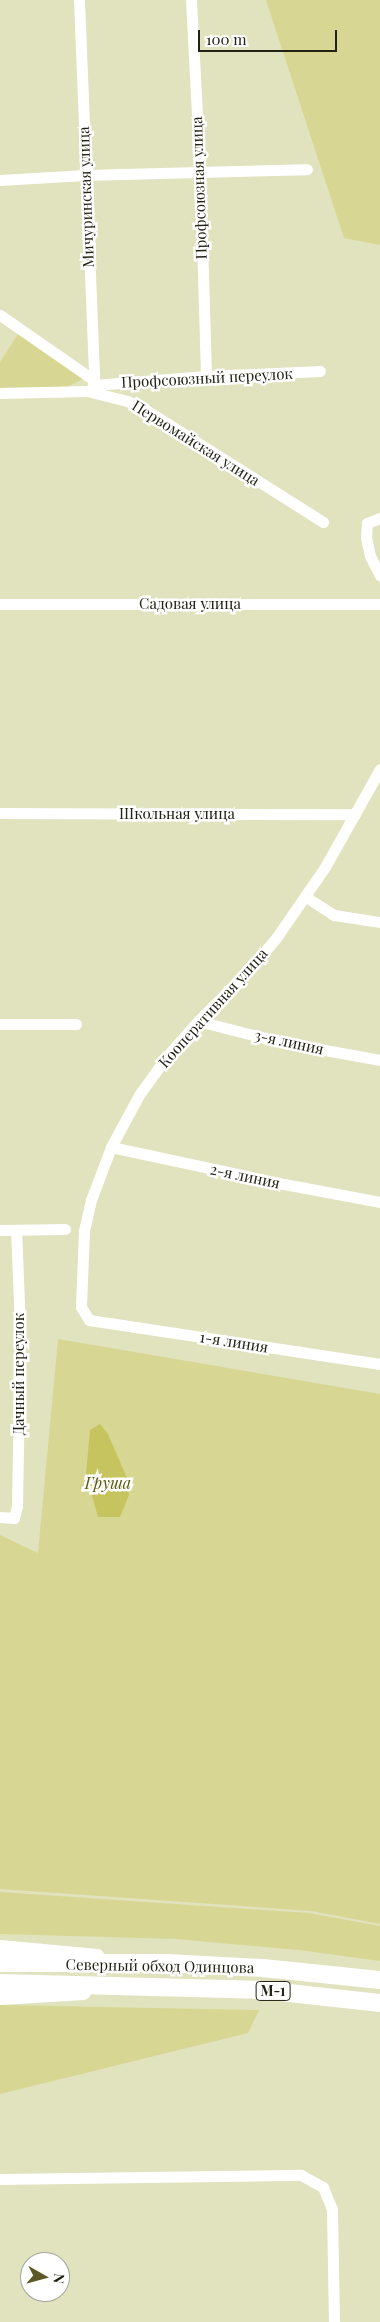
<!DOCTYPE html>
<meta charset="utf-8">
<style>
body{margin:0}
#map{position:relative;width:380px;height:2322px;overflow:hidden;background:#e1e2be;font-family:"Playfair Display",serif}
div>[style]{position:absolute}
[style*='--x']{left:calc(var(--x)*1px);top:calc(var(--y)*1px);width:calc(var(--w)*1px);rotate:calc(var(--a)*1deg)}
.green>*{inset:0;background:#d7d793}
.water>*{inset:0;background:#c6c45e}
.minor>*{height:11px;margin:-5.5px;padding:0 5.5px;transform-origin:5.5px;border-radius:5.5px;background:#fff}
.major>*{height:15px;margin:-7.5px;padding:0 7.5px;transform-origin:7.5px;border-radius:7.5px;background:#fff}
.highway>*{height:18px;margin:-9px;padding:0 9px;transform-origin:9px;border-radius:9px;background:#fff}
span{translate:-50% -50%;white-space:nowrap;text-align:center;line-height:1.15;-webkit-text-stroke:5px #fff;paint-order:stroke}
.shield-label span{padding:1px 4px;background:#fff;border:1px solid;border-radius:4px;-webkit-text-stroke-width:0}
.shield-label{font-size:14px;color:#212114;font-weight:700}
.street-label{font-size:15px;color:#212114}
.water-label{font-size:16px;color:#5b5a0b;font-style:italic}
.north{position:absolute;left:20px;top:2252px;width:50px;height:50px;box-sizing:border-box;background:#fff;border:1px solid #a6a6a1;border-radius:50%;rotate:97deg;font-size:14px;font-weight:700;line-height:20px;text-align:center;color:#212114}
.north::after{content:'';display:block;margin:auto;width:18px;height:22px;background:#5a5926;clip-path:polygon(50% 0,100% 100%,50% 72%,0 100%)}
.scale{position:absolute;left:198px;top:30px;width:139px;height:22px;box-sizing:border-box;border:2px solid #212114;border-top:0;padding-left:6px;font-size:15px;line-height:18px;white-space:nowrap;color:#212114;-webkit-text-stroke:4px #fff;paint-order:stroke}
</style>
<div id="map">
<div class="green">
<div style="clip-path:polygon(266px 0,380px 0,380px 245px,344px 238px)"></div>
<div style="clip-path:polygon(18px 334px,84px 378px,67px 387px,0 388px,0 362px)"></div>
<div style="clip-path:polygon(58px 1339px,380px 1394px,380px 1924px,311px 1911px,0 1889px,0 1535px,38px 1553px)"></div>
<div style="clip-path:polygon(0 1892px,309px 1913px,380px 1926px,380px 1961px,299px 1950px,176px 1939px,0 1934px)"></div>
<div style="clip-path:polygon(0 2005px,259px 2010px,248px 2033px,0 2094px)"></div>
</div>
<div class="water">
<div style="clip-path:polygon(100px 1424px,108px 1434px,127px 1478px,129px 1495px,120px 1517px,98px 1517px,86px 1474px,90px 1430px)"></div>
</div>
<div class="minor">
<div style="--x:79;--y:0;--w:380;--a:87.7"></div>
<div style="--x:94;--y:380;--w:9;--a:103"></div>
<div style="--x:92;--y:389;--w:5;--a:158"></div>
<div style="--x:191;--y:0;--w:173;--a:87"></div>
<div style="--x:200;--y:173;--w:203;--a:88.3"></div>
<div style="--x:0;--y:180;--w:85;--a:-3.4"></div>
<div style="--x:85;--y:175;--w:222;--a:-1.5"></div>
<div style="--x:0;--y:315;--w:114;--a:34.7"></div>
<div style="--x:94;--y:385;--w:112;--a:-4.6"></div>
<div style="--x:206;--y:376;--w:114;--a:-2.5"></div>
<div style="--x:0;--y:393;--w:87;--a:-1.3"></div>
<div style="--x:87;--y:391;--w:41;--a:14"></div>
<div style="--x:127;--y:401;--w:12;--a:20"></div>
<div style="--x:138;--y:405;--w:219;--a:32.3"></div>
<div style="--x:380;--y:518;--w:14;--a:159"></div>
<div style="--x:367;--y:523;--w:14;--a:94"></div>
<div style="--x:366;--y:537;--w:19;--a:78"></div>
<div style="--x:370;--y:556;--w:22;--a:63"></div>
<div style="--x:0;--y:604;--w:380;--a:0"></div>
<div style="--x:380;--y:769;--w:112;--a:119.3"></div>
<div style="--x:325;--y:867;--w:86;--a:124.6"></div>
<div style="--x:276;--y:938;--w:40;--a:130"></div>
<div style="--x:250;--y:969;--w:74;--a:135"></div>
<div style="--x:198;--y:1021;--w:47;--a:131.5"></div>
<div style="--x:167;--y:1056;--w:48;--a:125.7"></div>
<div style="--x:139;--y:1095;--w:59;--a:118.3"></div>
<div style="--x:111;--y:1147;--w:57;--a:110.7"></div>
<div style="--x:91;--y:1200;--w:32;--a:103"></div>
<div style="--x:84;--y:1231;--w:76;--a:92.3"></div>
<div style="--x:81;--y:1307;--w:15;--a:58"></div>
<div style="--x:89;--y:1320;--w:294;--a:8.6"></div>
<div style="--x:0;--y:813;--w:355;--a:0.2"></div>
<div style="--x:306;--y:897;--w:33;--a:33"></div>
<div style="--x:334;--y:915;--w:47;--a:8.7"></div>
<div style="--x:198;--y:1021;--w:86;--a:14.2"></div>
<div style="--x:281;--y:1042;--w:101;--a:10.3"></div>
<div style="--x:0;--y:1024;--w:76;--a:0"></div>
<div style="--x:111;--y:1147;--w:177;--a:12.1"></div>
<div style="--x:284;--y:1184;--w:98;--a:10.6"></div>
<div style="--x:0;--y:1230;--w:65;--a:-0.9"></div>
<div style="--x:0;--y:1517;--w:14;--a:4"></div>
<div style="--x:14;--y:1518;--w:12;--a:-76"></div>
<div style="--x:17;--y:1506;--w:178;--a:-89"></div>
<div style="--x:20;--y:1328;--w:98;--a:-92.3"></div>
<div style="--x:0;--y:2179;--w:301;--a:-0.8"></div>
<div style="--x:301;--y:2175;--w:25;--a:29"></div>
<div style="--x:323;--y:2187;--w:24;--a:68"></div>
<div style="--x:332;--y:2209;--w:113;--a:89"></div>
</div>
<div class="major">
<div style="--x:0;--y:1947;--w:97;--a:5.3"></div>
<div style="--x:0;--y:1997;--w:83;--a:-3.4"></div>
</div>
<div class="highway">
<div style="--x:0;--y:1963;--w:166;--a:0"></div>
<div style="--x:166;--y:1963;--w:97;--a:3"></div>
<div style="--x:263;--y:1968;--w:118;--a:5.9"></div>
<div style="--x:0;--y:1983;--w:262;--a:1.5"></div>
<div style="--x:262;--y:1990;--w:119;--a:6.3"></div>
</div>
<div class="shield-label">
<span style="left:273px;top:1991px">М-1</span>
</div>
<div class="street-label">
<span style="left:199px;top:188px;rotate:-92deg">Профсоюзная улица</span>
<span style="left:86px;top:197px;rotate:-92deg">Мичуринская улица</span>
<span style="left:207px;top:378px;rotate:-3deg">Профсоюзный переулок</span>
<span style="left:196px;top:443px;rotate:32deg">Первомайская улица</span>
<span style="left:190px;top:604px">Садовая улица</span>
<span style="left:177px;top:814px">Школьная улица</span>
<span style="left:213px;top:1008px;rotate:-48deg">Кооперативная улица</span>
<span style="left:289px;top:1042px;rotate:12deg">3-я линия</span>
<span style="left:245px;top:1176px;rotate:12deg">2-я линия</span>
<span style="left:234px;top:1342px;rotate:9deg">1-я линия</span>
<span style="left:19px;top:1374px;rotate:-90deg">Дачный переулок</span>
<span style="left:160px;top:1966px;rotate:1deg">Северный обход Одинцова</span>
</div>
<div class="water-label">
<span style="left:108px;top:1483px">Груша</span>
</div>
<div class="north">N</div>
<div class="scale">100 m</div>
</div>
